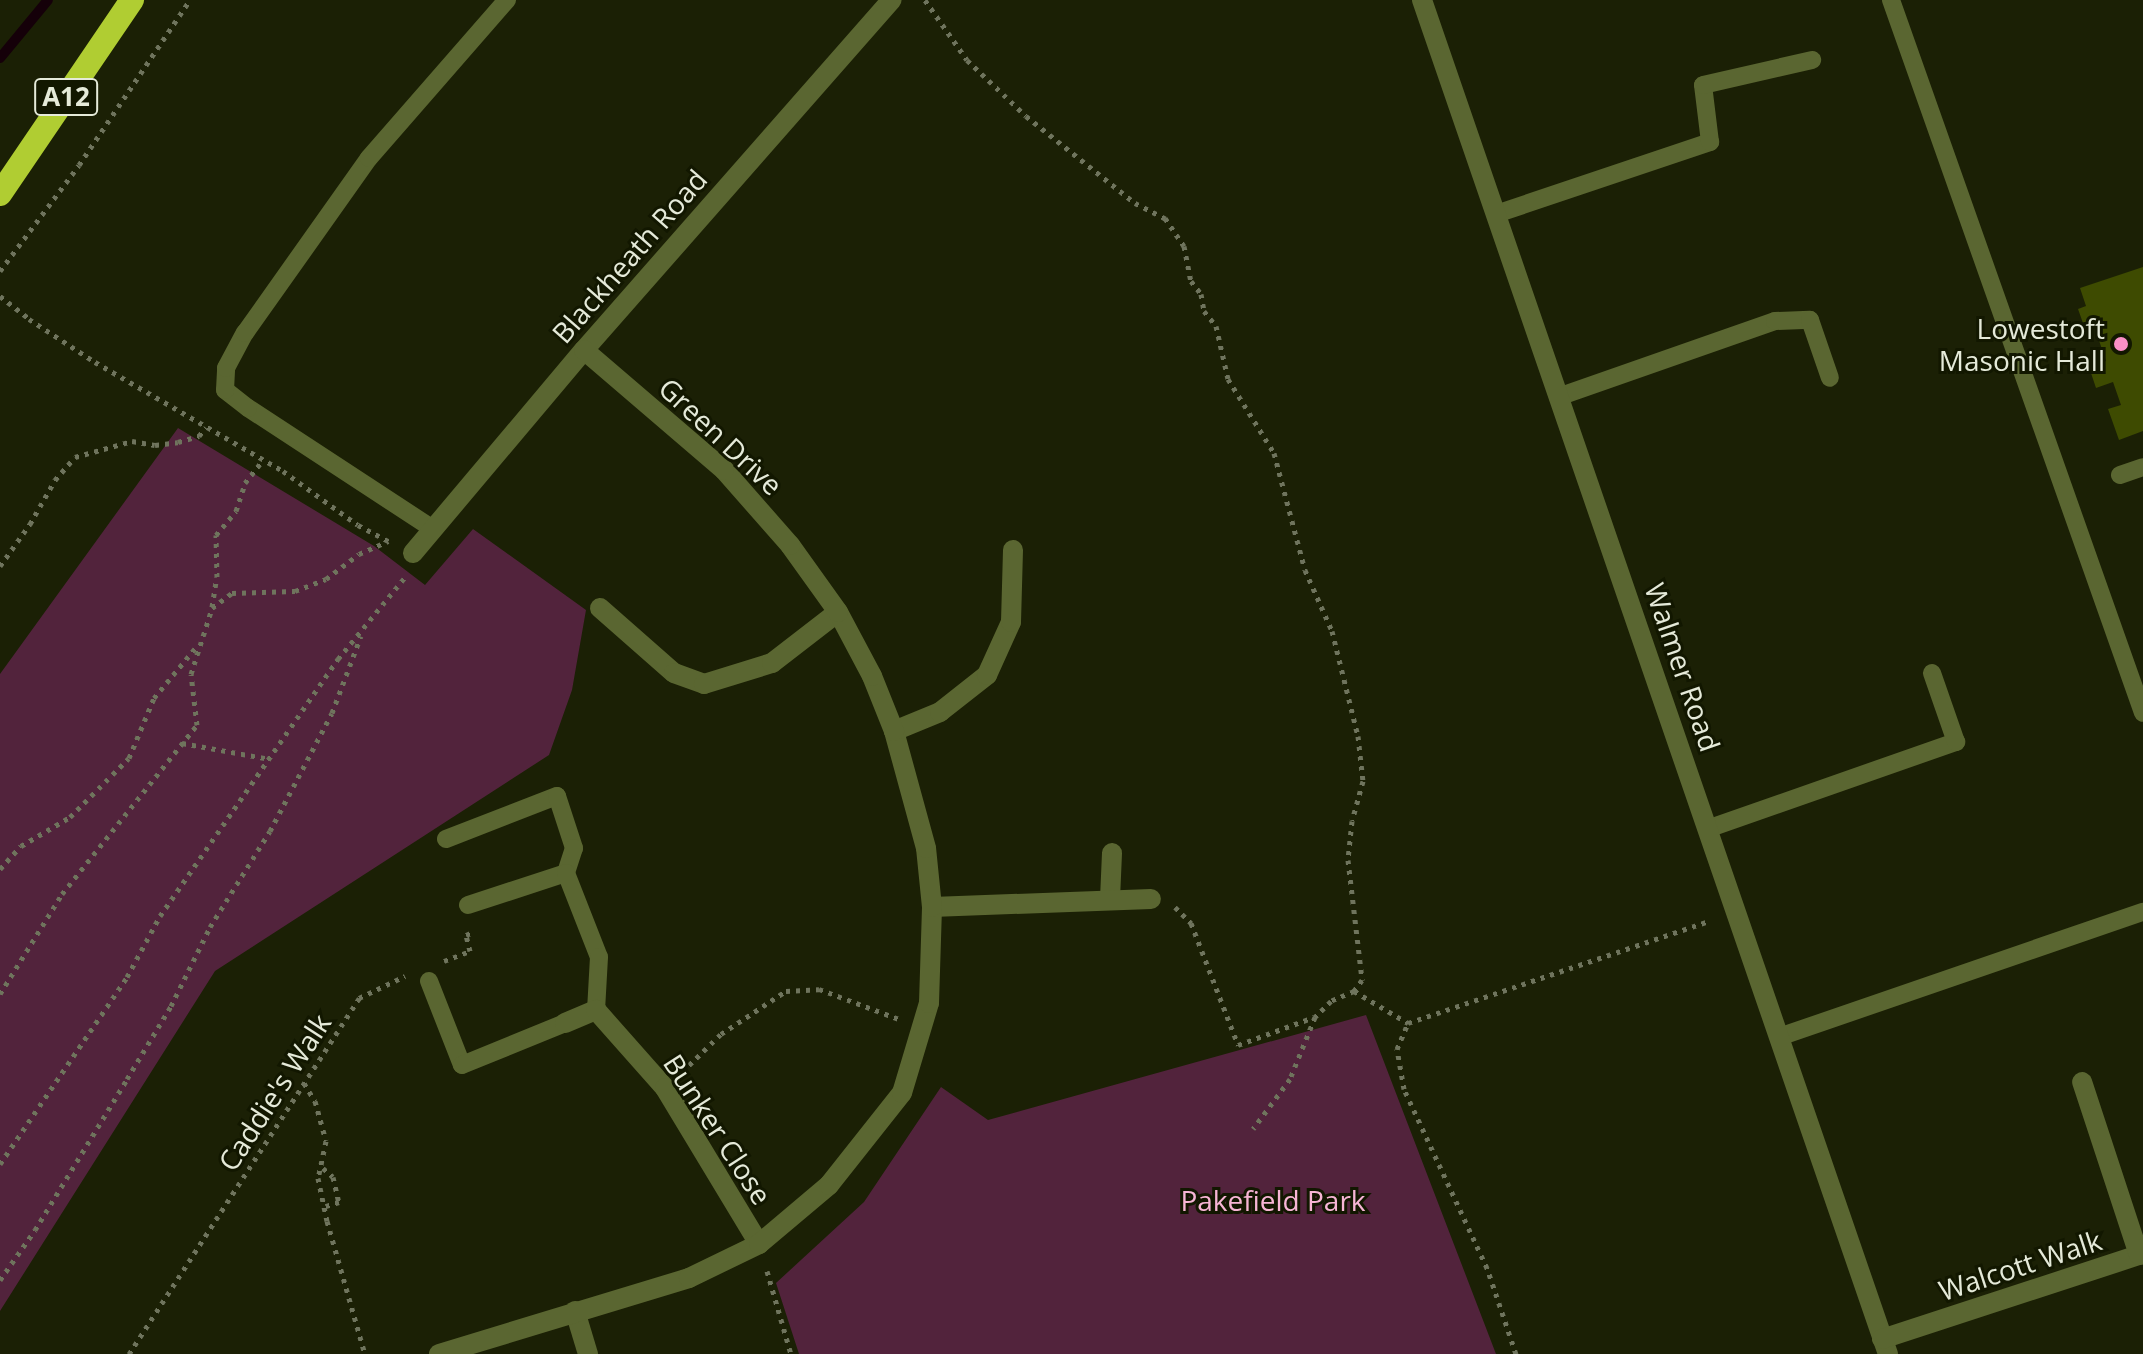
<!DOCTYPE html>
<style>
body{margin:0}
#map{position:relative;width:2143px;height:1354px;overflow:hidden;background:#1b2005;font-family:"Open Sans",sans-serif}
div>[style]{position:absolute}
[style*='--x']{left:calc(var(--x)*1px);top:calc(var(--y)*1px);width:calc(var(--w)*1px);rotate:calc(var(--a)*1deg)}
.green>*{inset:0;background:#52233c}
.stream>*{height:10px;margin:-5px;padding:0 5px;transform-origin:5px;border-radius:5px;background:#150009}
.building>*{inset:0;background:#3e4b01}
.path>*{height:5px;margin-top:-2.5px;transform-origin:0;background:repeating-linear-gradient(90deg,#6f745d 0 4px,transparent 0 10px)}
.lane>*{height:18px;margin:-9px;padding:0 9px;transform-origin:9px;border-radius:9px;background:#5a6631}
.street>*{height:20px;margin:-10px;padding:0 10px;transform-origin:10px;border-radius:10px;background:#5a6631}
.highway>*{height:24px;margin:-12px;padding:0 12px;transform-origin:12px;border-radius:12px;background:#b0cd32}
.dots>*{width:22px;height:22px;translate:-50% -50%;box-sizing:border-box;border:4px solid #121700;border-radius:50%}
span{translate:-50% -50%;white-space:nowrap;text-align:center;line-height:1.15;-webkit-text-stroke:6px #121700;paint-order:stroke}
.shield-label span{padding:2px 6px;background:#121700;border:2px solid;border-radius:6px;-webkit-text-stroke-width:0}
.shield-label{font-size:26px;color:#e5ead9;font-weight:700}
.street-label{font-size:28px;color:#e5ead9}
.poi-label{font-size:28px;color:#e5ead9}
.right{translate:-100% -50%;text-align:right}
.park-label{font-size:28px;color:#f7b5d5}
</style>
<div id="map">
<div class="green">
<div style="clip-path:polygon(178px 428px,374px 546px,425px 585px,473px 529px,586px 610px,572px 690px,549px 755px,215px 971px,0 1311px,0 674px)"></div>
<div style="clip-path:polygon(1366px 1015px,1496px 1354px,799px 1354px,776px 1283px,864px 1202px,941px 1087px,988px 1120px)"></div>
</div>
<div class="stream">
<div style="--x:0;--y:58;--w:75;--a:-50.4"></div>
</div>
<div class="building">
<div style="clip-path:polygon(2143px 267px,2143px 431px,2119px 440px,2108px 409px,2121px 405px,2113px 382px,2096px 388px,2089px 367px,2106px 361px,2093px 323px,2084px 326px,2078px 309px,2086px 306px,2080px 288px)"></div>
</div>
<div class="path">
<div style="--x:925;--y:0;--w:73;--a:55"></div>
<div style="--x:967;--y:60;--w:81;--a:43.5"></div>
<div style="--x:1026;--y:116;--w:139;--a:38.6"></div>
<div style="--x:1135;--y:203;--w:34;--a:27"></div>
<div style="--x:1165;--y:218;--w:34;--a:56"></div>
<div style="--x:1184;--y:246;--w:36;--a:79"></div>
<div style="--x:1191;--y:281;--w:16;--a:52"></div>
<div style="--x:1201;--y:294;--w:17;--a:80"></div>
<div style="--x:1204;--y:311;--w:19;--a:51"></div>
<div style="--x:1216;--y:326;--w:54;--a:77.2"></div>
<div style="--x:1228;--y:379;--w:87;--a:58.1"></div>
<div style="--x:1274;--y:453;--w:121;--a:75.2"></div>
<div style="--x:1305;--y:570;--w:67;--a:66.1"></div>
<div style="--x:1332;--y:631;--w:108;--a:76.1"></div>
<div style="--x:1358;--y:736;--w:45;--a:83.7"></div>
<div style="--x:1363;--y:781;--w:41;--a:105.4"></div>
<div style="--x:1352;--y:821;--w:39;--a:96"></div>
<div style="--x:1348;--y:860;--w:121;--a:83.3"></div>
<div style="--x:1362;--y:980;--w:14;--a:126"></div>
<div style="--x:1354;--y:991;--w:25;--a:157"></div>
<div style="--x:1331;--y:1001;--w:23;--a:135"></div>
<div style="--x:1315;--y:1017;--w:67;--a:112"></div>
<div style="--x:1290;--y:1079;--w:62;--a:126.5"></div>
<div style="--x:0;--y:271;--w:132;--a:-53.3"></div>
<div style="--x:79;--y:165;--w:199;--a:-56.1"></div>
<div style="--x:0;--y:296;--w:37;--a:38"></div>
<div style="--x:29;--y:319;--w:79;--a:33.1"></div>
<div style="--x:95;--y:362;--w:217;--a:30.1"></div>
<div style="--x:283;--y:471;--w:92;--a:35.8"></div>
<div style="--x:358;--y:525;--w:36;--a:28"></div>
<div style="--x:0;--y:566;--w:52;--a:-54.5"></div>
<div style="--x:30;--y:524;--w:51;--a:-60.4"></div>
<div style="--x:55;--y:480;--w:30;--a:-49"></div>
<div style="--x:75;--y:457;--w:59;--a:-15.7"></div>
<div style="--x:132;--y:441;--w:23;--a:10"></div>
<div style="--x:155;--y:445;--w:23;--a:-7"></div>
<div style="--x:178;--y:442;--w:22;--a:-16"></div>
<div style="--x:199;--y:436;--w:11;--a:-52"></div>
<div style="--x:212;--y:607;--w:30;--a:-81"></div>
<div style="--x:217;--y:577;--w:42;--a:-91.4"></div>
<div style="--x:216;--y:535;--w:31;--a:-50"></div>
<div style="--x:236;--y:511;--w:29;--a:-72"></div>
<div style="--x:245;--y:483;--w:29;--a:-52"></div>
<div style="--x:182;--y:743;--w:89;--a:10.3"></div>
<div style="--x:0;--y:869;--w:31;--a:-48"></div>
<div style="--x:21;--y:846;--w:57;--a:-30.6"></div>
<div style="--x:70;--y:817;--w:83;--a:-45"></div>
<div style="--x:129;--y:758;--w:65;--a:-67.4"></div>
<div style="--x:154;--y:698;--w:67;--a:-50.4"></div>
<div style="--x:1175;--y:907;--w:23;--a:45"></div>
<div style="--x:1191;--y:923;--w:131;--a:68.9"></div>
<div style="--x:1238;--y:1045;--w:81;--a:-20.2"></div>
<div style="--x:444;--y:961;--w:28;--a:-21"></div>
<div style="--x:470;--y:951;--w:16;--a:-104"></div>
<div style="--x:466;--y:935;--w:5;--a:-22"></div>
<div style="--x:1354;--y:991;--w:63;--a:30.7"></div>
<div style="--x:0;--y:994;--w:118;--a:-58.2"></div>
<div style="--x:62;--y:894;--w:216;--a:-51.4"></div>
<div style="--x:197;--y:725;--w:51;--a:-96.7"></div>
<div style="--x:191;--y:674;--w:69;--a:-72.3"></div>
<div style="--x:212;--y:608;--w:25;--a:-37"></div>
<div style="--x:232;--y:593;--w:63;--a:-1.8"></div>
<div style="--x:295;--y:591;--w:33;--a:-21"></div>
<div style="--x:326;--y:579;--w:41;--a:-37.1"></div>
<div style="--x:359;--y:554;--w:32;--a:-24"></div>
<div style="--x:682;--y:1072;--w:54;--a:-44.3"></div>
<div style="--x:721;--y:1034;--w:78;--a:-33.5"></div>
<div style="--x:786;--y:991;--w:33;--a:-3"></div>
<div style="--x:819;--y:989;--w:85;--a:20.6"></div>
<div style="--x:304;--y:1083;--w:21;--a:59"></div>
<div style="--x:315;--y:1101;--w:41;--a:74.6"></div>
<div style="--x:326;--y:1141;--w:38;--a:102"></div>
<div style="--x:318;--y:1178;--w:44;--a:78.2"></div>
<div style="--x:327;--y:1221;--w:138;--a:74.1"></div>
<div style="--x:0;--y:1164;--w:226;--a:-55.8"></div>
<div style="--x:127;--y:977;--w:69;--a:-61.6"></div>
<div style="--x:160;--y:916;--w:313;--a:-55.3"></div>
<div style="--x:338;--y:659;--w:106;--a:-50.7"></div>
<div style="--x:323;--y:1168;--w:13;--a:42"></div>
<div style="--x:333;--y:1177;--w:26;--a:77"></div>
<div style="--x:339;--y:1202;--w:14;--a:163"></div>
<div style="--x:767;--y:1271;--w:86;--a:73.9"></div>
<div style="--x:0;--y:1280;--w:61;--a:-55"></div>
<div style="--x:35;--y:1230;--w:177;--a:-58.6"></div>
<div style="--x:127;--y:1079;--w:85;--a:-58.9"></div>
<div style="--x:171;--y:1006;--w:88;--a:-63.7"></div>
<div style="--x:210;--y:927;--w:113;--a:-58"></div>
<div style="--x:270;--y:831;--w:133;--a:-62.3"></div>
<div style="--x:332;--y:713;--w:82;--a:-69.4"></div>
<div style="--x:129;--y:1354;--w:424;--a:-57.1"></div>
<div style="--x:359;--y:998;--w:51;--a:-25.6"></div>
<div style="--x:1516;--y:1354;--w:91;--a:-108.6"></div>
<div style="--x:1487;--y:1268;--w:197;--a:-114.9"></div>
<div style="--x:1404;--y:1089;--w:41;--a:-99.9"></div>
<div style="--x:1397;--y:1049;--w:28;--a:-67"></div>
<div style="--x:1408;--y:1023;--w:319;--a:-18.7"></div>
</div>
<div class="lane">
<div style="--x:1891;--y:0;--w:756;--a:70.53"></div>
<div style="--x:1496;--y:214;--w:226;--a:-18.6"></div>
<div style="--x:1710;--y:142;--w:57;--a:-97"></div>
<div style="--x:1703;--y:85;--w:112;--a:-12.9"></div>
<div style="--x:1558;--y:397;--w:230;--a:-19.3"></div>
<div style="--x:1775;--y:321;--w:35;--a:-2"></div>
<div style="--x:1810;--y:320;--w:61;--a:71"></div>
<div style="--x:2120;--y:475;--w:24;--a:-19"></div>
<div style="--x:433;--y:529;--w:221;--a:-146.8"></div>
<div style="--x:248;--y:408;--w:29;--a:-142"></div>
<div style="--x:225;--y:390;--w:22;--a:-87"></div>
<div style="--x:226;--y:368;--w:40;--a:-62"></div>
<div style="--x:245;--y:333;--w:214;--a:-54.7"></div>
<div style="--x:369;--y:158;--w:210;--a:-48.9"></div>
<div style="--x:1710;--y:828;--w:261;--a:-19.3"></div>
<div style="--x:1956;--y:742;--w:73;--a:-109.2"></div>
<div style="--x:446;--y:839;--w:119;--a:-21.2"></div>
<div style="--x:557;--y:796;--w:55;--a:71.9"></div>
<div style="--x:574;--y:848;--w:26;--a:108"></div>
<div style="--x:468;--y:905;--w:103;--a:-18.1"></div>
<div style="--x:566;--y:873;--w:90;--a:68.6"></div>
<div style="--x:599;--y:957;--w:53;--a:93.2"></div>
<div style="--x:429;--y:981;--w:90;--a:68.6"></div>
<div style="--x:462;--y:1065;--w:111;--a:-22.2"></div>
<div style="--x:1779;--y:1037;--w:385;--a:-19"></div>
</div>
<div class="street">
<div style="--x:1422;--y:0;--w:1432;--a:71.01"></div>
<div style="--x:413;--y:553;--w:265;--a:-49.9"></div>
<div style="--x:584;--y:350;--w:466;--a:-48.7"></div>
<div style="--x:600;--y:608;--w:98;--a:41.3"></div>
<div style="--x:674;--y:673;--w:32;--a:20"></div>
<div style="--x:704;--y:684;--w:71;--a:-17.2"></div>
<div style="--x:772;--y:663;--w:83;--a:-37.7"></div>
<div style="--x:894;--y:731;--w:50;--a:-22.4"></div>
<div style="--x:940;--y:712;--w:60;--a:-38.2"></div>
<div style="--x:987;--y:675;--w:58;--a:-65.6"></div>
<div style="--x:1011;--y:622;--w:72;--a:-88.4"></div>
<div style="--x:1110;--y:899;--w:46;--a:-87.5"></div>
<div style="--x:932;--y:907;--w:219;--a:-2.1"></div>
<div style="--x:565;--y:1023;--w:34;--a:-23"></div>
<div style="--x:596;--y:1010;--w:104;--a:48.5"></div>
<div style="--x:665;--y:1088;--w:182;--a:58.9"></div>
<div style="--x:575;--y:1311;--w:45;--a:73.2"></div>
<div style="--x:1882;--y:1339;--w:270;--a:-18.1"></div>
<div style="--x:2139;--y:1255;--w:182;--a:-108.2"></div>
<div style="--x:439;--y:1354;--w:261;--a:-16.9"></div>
<div style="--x:689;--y:1278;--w:78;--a:-25.9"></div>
<div style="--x:759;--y:1244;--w:92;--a:-40.1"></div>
<div style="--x:829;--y:1185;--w:117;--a:-51.6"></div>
<div style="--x:902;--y:1093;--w:94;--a:-73.3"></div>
<div style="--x:929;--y:1003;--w:96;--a:-88.2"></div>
<div style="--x:932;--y:907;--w:59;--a:-95.8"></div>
<div style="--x:926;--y:848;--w:121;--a:-105.3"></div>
<div style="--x:894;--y:731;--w:59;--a:-111.8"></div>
<div style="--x:872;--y:676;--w:72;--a:-118"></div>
<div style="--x:838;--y:612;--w:82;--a:-125.6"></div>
<div style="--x:790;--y:545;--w:100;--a:-131.3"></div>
<div style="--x:724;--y:470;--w:184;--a:-139.4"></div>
</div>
<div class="highway">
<div style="--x:0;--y:194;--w:235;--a:-55.8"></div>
</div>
<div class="dots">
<div style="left:2121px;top:344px;background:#fa8fc6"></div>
</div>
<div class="shield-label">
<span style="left:66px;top:97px">A12</span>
</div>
<div class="street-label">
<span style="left:629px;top:256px;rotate:-49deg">Blackheath Road</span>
<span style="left:721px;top:436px;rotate:43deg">Green Drive</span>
<span style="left:1683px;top:667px;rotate:71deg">Walmer Road</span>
<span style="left:274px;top:1092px;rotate:-57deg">Caddie's Walk</span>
<span style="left:718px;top:1129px;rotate:57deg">Bunker Close</span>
<span style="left:2020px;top:1265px;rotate:-18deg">Walcott Walk</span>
</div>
<div class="poi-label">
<span class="right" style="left:2105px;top:344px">Lowestoft<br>Masonic Hall</span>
</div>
<div class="park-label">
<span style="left:1273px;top:1200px">Pakefield Park</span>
</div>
</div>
